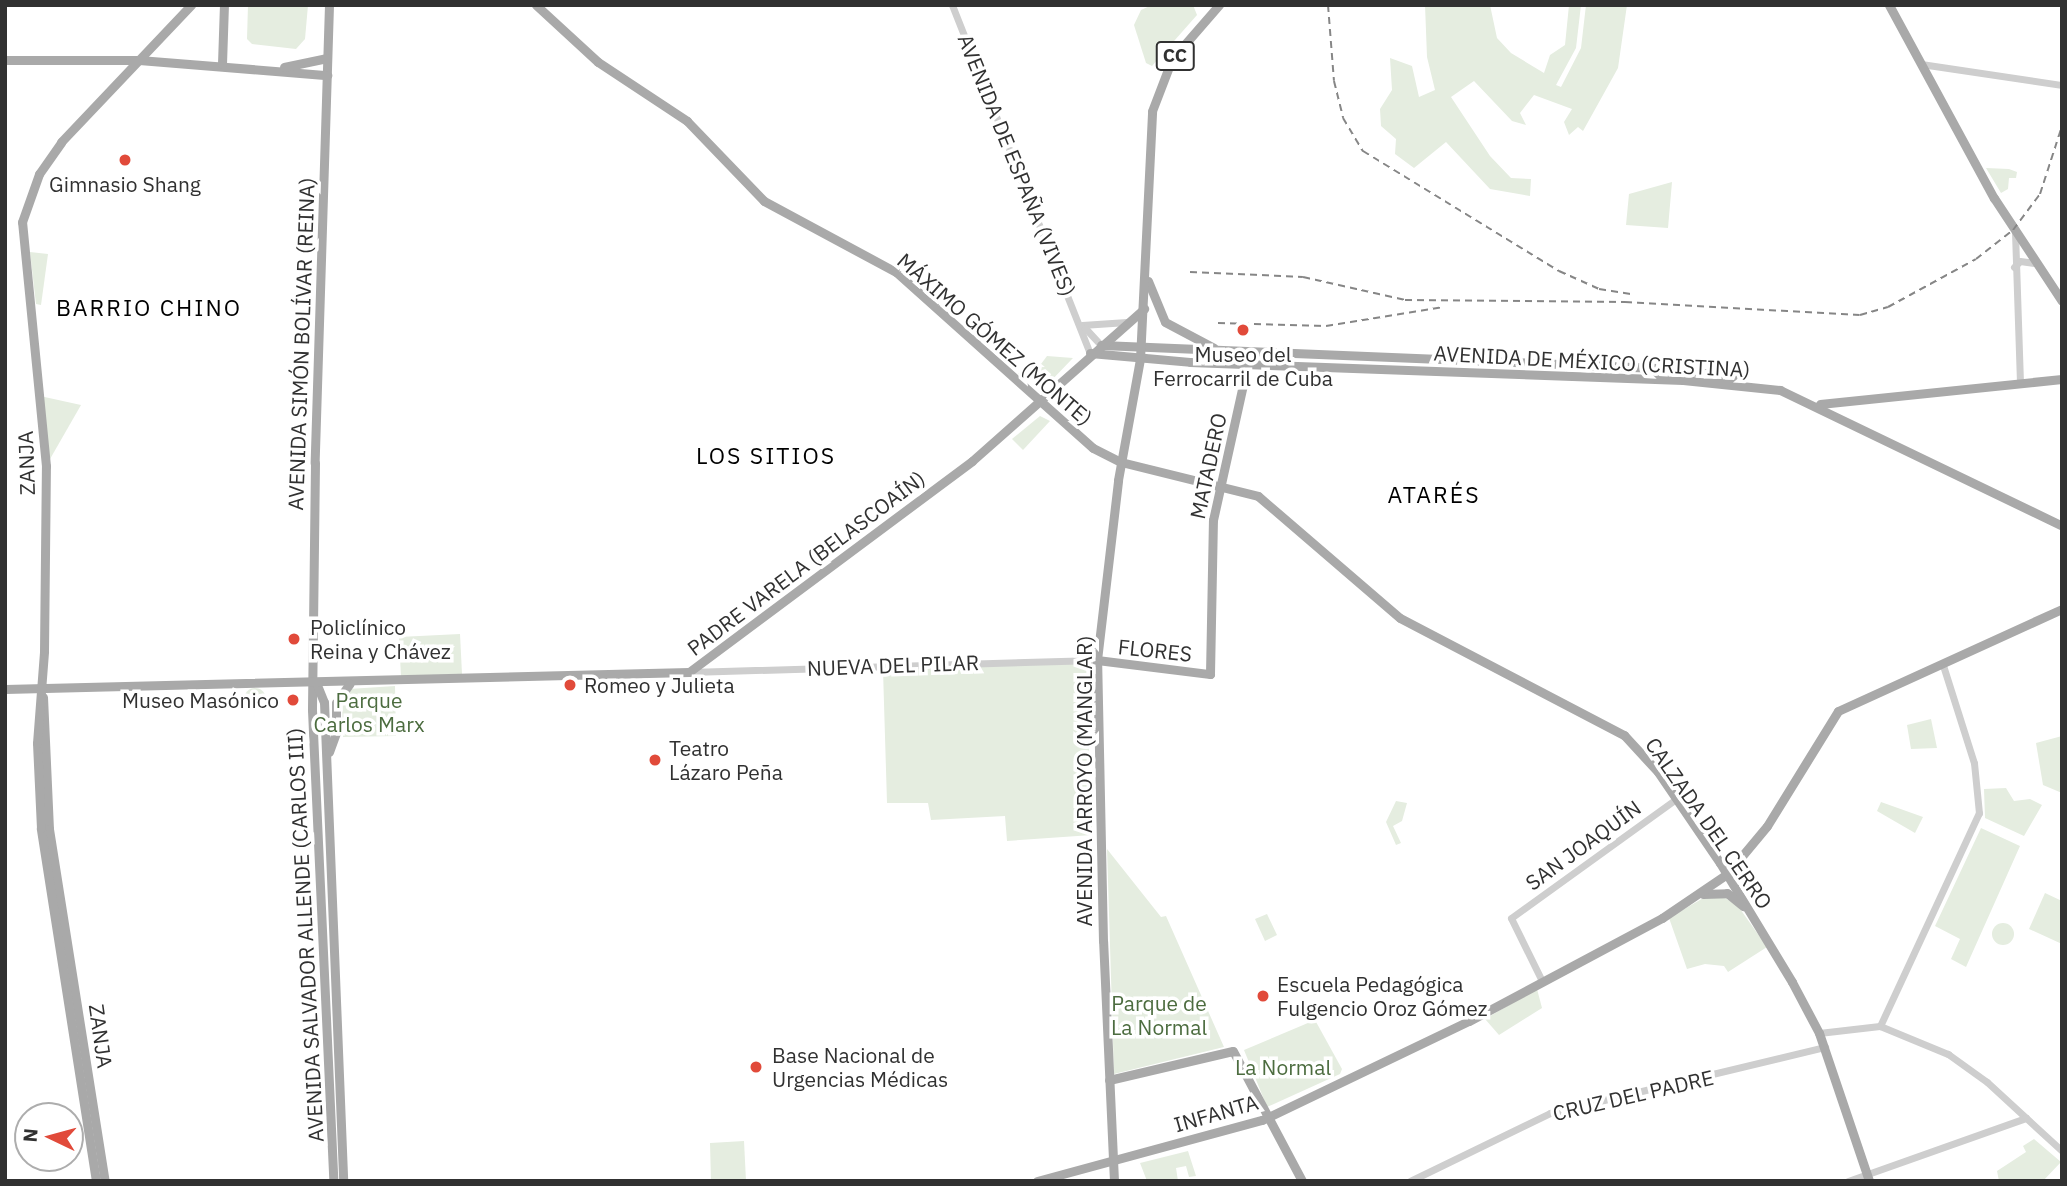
<!DOCTYPE html>
<meta charset="utf-8">
<style>
body{margin:0}
#map{position:relative;width:2067px;height:1186px;overflow:hidden;background:#fff;font-family:"IBM Plex Sans",sans-serif}
div>[style]{position:absolute}
[style*='--x']{left:calc(var(--x)*1px);top:calc(var(--y)*1px);width:calc(var(--w)*1px);rotate:calc(var(--a)*1deg)}
.green>*{inset:0;background:#e5ede0}
.round{border-radius:50%}
.minor>*{height:7px;margin:-3.5px;padding:0 3.5px;transform-origin:3.5px;border-radius:3.5px;background:#cecece}
.major>*{height:9px;margin:-4.5px;padding:0 4.5px;transform-origin:4.5px;border-radius:4.5px;background:#a9a9a9}
.rail>*{height:2px;margin-top:-1px;transform-origin:0;background:repeating-linear-gradient(90deg,#868686 0 7px,transparent 0 12px)}
.dots>*{width:19px;height:19px;translate:-50% -50%;box-sizing:border-box;border:4px solid #fff;border-radius:50%}
span{translate:-50% -50%;white-space:nowrap;text-align:center;line-height:1.15;-webkit-text-stroke:7px #fff;paint-order:stroke}
.shield-label span{padding:2px 5px;background:#fff;border:2px solid;border-radius:5px;-webkit-text-stroke-width:0}
.shield-label{font-size:19px;color:#313131;font-weight:700}
.street-label{font-size:21px;color:#313131}
.poi-label{font-size:21px;color:#313131}
.left{translate:0 -50%;text-align:left}
.right{translate:-100% -50%;text-align:right}
.park-label{font-size:21px;color:#4c6c3f}
.neighbourhood-label{font-size:23px;color:#000;letter-spacing:2px}
.frame{position:absolute;inset:0;border:7px solid #313131;pointer-events:none}
.north{position:absolute;left:14px;top:1102px;width:70px;height:70px;box-sizing:border-box;background:#fff;border:2px solid #adadad;border-radius:50%;rotate:275deg;font-size:19px;font-weight:700;line-height:28px;text-align:center;color:#313131}
.north::after{content:'';display:block;margin:auto;width:24px;height:32px;background:#e14a3a;clip-path:polygon(50% 0,100% 100%,50% 72%,0 100%)}
</style>
<div id="map">
<div class="green">
<div style="clip-path:polygon(248px 5px,308px 5px,305px 39px,296px 49px,252px 44px,247px 39px)"></div>
<div style="clip-path:polygon(1152px 5px,1193px 5px,1197px 15px,1152px 66px,1146px 63px,1134px 25px,1141px 10px)"></div>
<div style="clip-path:polygon(1425px 5px,1490px 5px,1497px 38px,1511px 53px,1544px 73px,1550px 55px,1565px 45px,1569px 5px,1581px 5px,1576px 48px,1556px 85px,1561px 87px,1581px 48px,1586px 5px,1627px 5px,1618px 68px,1583px 131px,1578px 127px,1569px 135px,1564px 122px,1572px 109px,1534px 95px,1520px 113px,1526px 125px,1512px 121px,1474px 81px,1451px 97px,1490px 156px,1511px 178px,1531px 179px,1530px 196px,1490px 189px,1446px 142px,1414px 168px,1395px 154px,1396px 139px,1381px 126px,1380px 109px,1392px 90px,1390px 58px,1412px 66px,1419px 97px,1435px 90px,1427px 57px)"></div>
<div style="clip-path:polygon(1986px 168px,2009px 169px,2017px 172px,2016px 178px,2009px 178px,2008px 189px,2001px 193px)"></div>
<div style="clip-path:polygon(1672px 182px,1668px 228px,1626px 225px,1629px 194px)"></div>
<div style="clip-path:polygon(30px 252px,48px 254px,41px 305px,36px 304px)"></div>
<div style="clip-path:polygon(1047px 356px,1073px 358px,1048px 384px,1036px 384px,1018px 374px,1030px 360px,1041px 364px)"></div>
<div style="clip-path:polygon(40px 396px,81px 405px,46px 466px)"></div>
<div style="clip-path:polygon(1040px 416px,1050px 421px,1023px 450px,1012px 439px)"></div>
<div style="clip-path:polygon(460px 634px,462px 674px,401px 677px,399px 637px)"></div>
<div style="clip-path:polygon(1086px 663px,1092px 835px,1007px 841px,1005px 816px,931px 820px,928px 803px,887px 803px,883px 670px)"></div>
<div style="clip-path:polygon(395px 686px,396px 736px,343px 737px,342px 699px,349px 689px)"></div>
<div class="round" style="left:244px;top:688px;width:22px;height:22px"></div>
<div style="clip-path:polygon(1931px 719px,1937px 748px,1911px 749px,1907px 725px)"></div>
<div style="clip-path:polygon(2062px 736px,2062px 793px,2043px 785px,2036px 743px)"></div>
<div style="clip-path:polygon(2006px 788px,2014px 801px,2030px 799px,2042px 805px,2024px 836px,1985px 818px,1984px 789px)"></div>
<div style="clip-path:polygon(1396px 801px,1407px 803px,1402px 821px,1393px 826px,1401px 843px,1396px 845px,1386px 822px)"></div>
<div style="clip-path:polygon(1881px 802px,1923px 817px,1915px 833px,1877px 811px)"></div>
<div style="clip-path:polygon(1981px 828px,2020px 846px,1966px 967px,1951px 959px,1960px 939px,1935px 926px)"></div>
<div style="clip-path:polygon(1107px 849px,1161px 917px,1166px 916px,1224px 1047px,1114px 1074px)"></div>
<div style="clip-path:polygon(2045px 893px,2062px 901px,2062px 944px,2029px 929px)"></div>
<div style="clip-path:polygon(1722px 896px,1738px 906px,1767px 947px,1728px 972px,1724px 966px,1705px 964px,1687px 969px,1669px 918px,1705px 897px)"></div>
<div style="clip-path:polygon(1267px 914px,1277px 935px,1265px 941px,1255px 919px)"></div>
<div class="round" style="left:1992px;top:923px;width:22px;height:22px"></div>
<div style="clip-path:polygon(1537px 989px,1542px 1008px,1499px 1035px,1485px 1019px)"></div>
<div style="clip-path:polygon(1315px 1020px,1342px 1069px,1340px 1074px,1267px 1107px,1244px 1050px)"></div>
<div style="clip-path:polygon(2034px 1139px,2061px 1162px,2043px 1181px,1999px 1181px,1997px 1171px,2026px 1152px,2023px 1146px)"></div>
<div style="clip-path:polygon(744px 1141px,746px 1181px,711px 1181px,710px 1143px)"></div>
<div style="clip-path:polygon(1188px 1151px,1196px 1176px,1189px 1177px,1186px 1166px,1176px 1168px,1178px 1181px,1147px 1181px,1140px 1163px)"></div>
</div>
<div class="minor">
<div style="--x:952;--y:5;--w:374;--a:68.4"></div>
<div style="--x:1921;--y:64;--w:143;--a:8.5"></div>
<div style="--x:2015;--y:232;--w:151;--a:88.1"></div>
<div style="--x:2014;--y:267;--w:8;--a:-45"></div>
<div style="--x:2020;--y:261;--w:15;--a:8"></div>
<div style="--x:1082;--y:325;--w:45;--a:-3.8"></div>
<div style="--x:1085;--y:328;--w:23;--a:47"></div>
<div style="--x:690;--y:672;--w:407;--a:-1.7"></div>
<div style="--x:1542;--y:981;--w:70;--a:-116.2"></div>
<div style="--x:1511;--y:918;--w:203;--a:-35.8"></div>
<div style="--x:1880;--y:1026;--w:235;--a:-65.1"></div>
<div style="--x:1979;--y:813;--w:50;--a:-95.7"></div>
<div style="--x:1974;--y:763;--w:103;--a:-107.6"></div>
<div style="--x:1819;--y:1033;--w:61;--a:-6.5"></div>
<div style="--x:1880;--y:1026;--w:74;--a:22.4"></div>
<div style="--x:1948;--y:1054;--w:48;--a:35.7"></div>
<div style="--x:1987;--y:1082;--w:102;--a:42.6"></div>
<div style="--x:1410;--y:1181;--w:156;--a:-25.9"></div>
<div style="--x:1550;--y:1113;--w:283;--a:-13.5"></div>
<div style="--x:1848;--y:1181;--w:189;--a:-19.5"></div>
</div>
<div class="major">
<div style="--x:329;--y:5;--w:458;--a:91.8"></div>
<div style="--x:315;--y:463;--w:247;--a:90.7"></div>
<div style="--x:312;--y:710;--w:471;--a:87.4"></div>
<div style="--x:536;--y:5;--w:84;--a:42.6"></div>
<div style="--x:598;--y:62;--w:107;--a:33.5"></div>
<div style="--x:687;--y:121;--w:111;--a:46.1"></div>
<div style="--x:764;--y:201;--w:150;--a:28.3"></div>
<div style="--x:896;--y:272;--w:264;--a:41.8"></div>
<div style="--x:1093;--y:448;--w:31;--a:27"></div>
<div style="--x:1121;--y:462;--w:141;--a:13.9"></div>
<div style="--x:1258;--y:496;--w:187;--a:40.7"></div>
<div style="--x:1400;--y:618;--w:253;--a:27.6"></div>
<div style="--x:1624;--y:735;--w:50;--a:47.4"></div>
<div style="--x:1658;--y:772;--w:110;--a:55.7"></div>
<div style="--x:1720;--y:863;--w:139;--a:58.8"></div>
<div style="--x:1792;--y:982;--w:58;--a:62.1"></div>
<div style="--x:1819;--y:1033;--w:156;--a:71.3"></div>
<div style="--x:1889;--y:5;--w:220;--a:61.5"></div>
<div style="--x:1994;--y:198;--w:123;--a:56.6"></div>
<div style="--x:5;--y:60;--w:134;--a:0"></div>
<div style="--x:139;--y:60;--w:189;--a:4.6"></div>
<div style="--x:222;--y:64;--w:59;--a:-88.1"></div>
<div style="--x:284;--y:67;--w:44;--a:-11.8"></div>
<div style="--x:1148;--y:281;--w:44;--a:67.5"></div>
<div style="--x:1165;--y:322;--w:55;--a:28"></div>
<div style="--x:1101;--y:345;--w:581;--a:2.37"></div>
<div style="--x:1682;--y:369;--w:57;--a:11.1"></div>
<div style="--x:1090;--y:353;--w:100;--a:5.1"></div>
<div style="--x:1190;--y:362;--w:493;--a:2.1"></div>
<div style="--x:1683;--y:380;--w:98;--a:5.9"></div>
<div style="--x:1780;--y:390;--w:313;--a:25.7"></div>
<div style="--x:1820;--y:404;--w:243;--a:-5.9"></div>
<div style="--x:1097;--y:660;--w:114;--a:7.1"></div>
<div style="--x:1210;--y:674;--w:154;--a:-88.9"></div>
<div style="--x:1213;--y:520;--w:162;--a:-77.5"></div>
<div style="--x:317;--y:685;--w:18;--a:68"></div>
<div style="--x:324;--y:702;--w:479;--a:87.7"></div>
<div style="--x:5;--y:689;--w:684;--a:-1.42"></div>
<div style="--x:689;--y:672;--w:353;--a:-36.7"></div>
<div style="--x:972;--y:461;--w:230;--a:-41.5"></div>
<div style="--x:43;--y:697;--w:132;--a:87.4"></div>
<div style="--x:49;--y:829;--w:356;--a:81"></div>
<div style="--x:329;--y:752;--w:20;--a:-70"></div>
<div style="--x:336;--y:733;--w:30;--a:-90"></div>
<div style="--x:336;--y:703;--w:24;--a:-55"></div>
<div style="--x:1703;--y:894;--w:24;--a:-2"></div>
<div style="--x:1727;--y:893;--w:21;--a:39"></div>
<div style="--x:1109;--y:1080;--w:127;--a:-13.2"></div>
<div style="--x:1233;--y:1051;--w:147;--a:62"></div>
<div style="--x:96;--y:1181;--w:357;--a:-98.9"></div>
<div style="--x:41;--y:828;--w:85;--a:-92.7"></div>
<div style="--x:37;--y:743;--w:92;--a:-85.6"></div>
<div style="--x:44;--y:651;--w:185;--a:-89.4"></div>
<div style="--x:46;--y:466;--w:245;--a:-95.6"></div>
<div style="--x:22;--y:222;--w:51;--a:-70.5"></div>
<div style="--x:39;--y:174;--w:39;--a:-55"></div>
<div style="--x:61;--y:142;--w:189;--a:-46.5"></div>
<div style="--x:1037;--y:1181;--w:233;--a:-15.2"></div>
<div style="--x:1262;--y:1120;--w:229;--a:-25.6"></div>
<div style="--x:1469;--y:1021;--w:219;--a:-28.1"></div>
<div style="--x:1662;--y:918;--w:78;--a:-34.1"></div>
<div style="--x:1727;--y:874;--w:62;--a:-50.2"></div>
<div style="--x:1767;--y:826;--w:135;--a:-58.3"></div>
<div style="--x:1838;--y:711;--w:246;--a:-24.5"></div>
<div style="--x:1114;--y:1181;--w:240;--a:-92.6"></div>
<div style="--x:1103;--y:941;--w:281;--a:-91.2"></div>
<div style="--x:1097;--y:660;--w:181;--a:-83.3"></div>
<div style="--x:1118;--y:480;--w:123;--a:-79.7"></div>
<div style="--x:1140;--y:359;--w:248;--a:-87.2"></div>
<div style="--x:1152;--y:111;--w:56;--a:-69"></div>
<div style="--x:1172;--y:59;--w:72;--a:-49"></div>
</div>
<div class="rail">
<div style="--x:1328;--y:5;--w:76;--a:85.5"></div>
<div style="--x:1334;--y:81;--w:38;--a:76"></div>
<div style="--x:1343;--y:118;--w:39;--a:59"></div>
<div style="--x:1363;--y:151;--w:230;--a:31.5"></div>
<div style="--x:1559;--y:271;--w:44;--a:24.2"></div>
<div style="--x:1599;--y:289;--w:32;--a:9"></div>
<div style="--x:1190;--y:272;--w:113;--a:2.5"></div>
<div style="--x:1303;--y:277;--w:105;--a:12.7"></div>
<div style="--x:1405;--y:300;--w:220;--a:0.5"></div>
<div style="--x:1625;--y:302;--w:235;--a:3.2"></div>
<div style="--x:1860;--y:315;--w:29;--a:-16"></div>
<div style="--x:1888;--y:307;--w:100;--a:-28.6"></div>
<div style="--x:1976;--y:259;--w:47;--a:-38.1"></div>
<div style="--x:2013;--y:230;--w:45;--a:-53.1"></div>
<div style="--x:2040;--y:194;--w:71;--a:-72.1"></div>
<div style="--x:1218;--y:323;--w:108;--a:1.6"></div>
<div style="--x:1326;--y:326;--w:119;--a:-9.2"></div>
</div>
<div class="dots">
<div style="left:125px;top:160px;background:#e14a3a"></div>
<div style="left:1243px;top:330px;background:#e14a3a"></div>
<div style="left:294px;top:639px;background:#e14a3a"></div>
<div style="left:570px;top:685px;background:#e14a3a"></div>
<div style="left:293px;top:700px;background:#e14a3a"></div>
<div style="left:655px;top:760px;background:#e14a3a"></div>
<div style="left:1263px;top:996px;background:#e14a3a"></div>
<div style="left:756px;top:1067px;background:#e14a3a"></div>
</div>
<div class="shield-label">
<span style="left:1175px;top:56px">CC</span>
</div>
<div class="street-label">
<span style="left:1017px;top:165px;rotate:68deg">AVENIDA DE ESPAÑA (VIVES)</span>
<span style="left:995px;top:339px;rotate:41deg">MÁXIMO GÓMEZ (MONTE)</span>
<span style="left:301px;top:344px;rotate:-88deg">AVENIDA SIMÓN BOLÍVAR (REINA)</span>
<span style="left:1592px;top:361px;rotate:3deg">AVENIDA DE MÉXICO (CRISTINA)</span>
<span style="left:26px;top:463px;rotate:-92deg">ZANJA</span>
<span style="left:1208px;top:466px;rotate:-78deg">MATADERO</span>
<span style="left:806px;top:563px;rotate:-37deg">PADRE VARELA (BELASCOAÍN)</span>
<span style="left:1155px;top:650px;rotate:6deg">FLORES</span>
<span style="left:893px;top:665px;rotate:-2deg">NUEVA DEL PILAR</span>
<span style="left:1084px;top:781px;rotate:-90deg">AVENIDA ARROYO (MANGLAR)</span>
<span style="left:1709px;top:823px;rotate:55deg">CALZADA DEL CERRO</span>
<span style="left:1583px;top:845px;rotate:-36deg">SAN JOAQUÍN</span>
<span style="left:305px;top:935px;rotate:-93deg">AVENIDA SALVADOR ALLENDE (CARLOS III)</span>
<span style="left:101px;top:1036px;rotate:82deg">ZANJA</span>
<span style="left:1633px;top:1095px;rotate:-13deg">CRUZ DEL PADRE</span>
<span style="left:1216px;top:1113px;rotate:-16deg">INFANTA</span>
</div>
<div class="poi-label">
<span style="left:125px;top:184px">Gimnasio Shang</span>
<span style="left:1243px;top:366px">Museo del<br>Ferrocarril de Cuba</span>
<span class="left" style="left:310px;top:639px">Policlínico<br>Reina y Chávez</span>
<span class="left" style="left:584px;top:685px">Romeo y Julieta</span>
<span class="right" style="left:279px;top:700px">Museo Masónico</span>
<span class="left" style="left:669px;top:760px">Teatro<br>Lázaro Peña</span>
<span class="left" style="left:1277px;top:996px">Escuela Pedagógica<br>Fulgencio Oroz Gómez</span>
<span class="left" style="left:772px;top:1067px">Base Nacional de<br>Urgencias Médicas</span>
</div>
<div class="park-label">
<span style="left:369px;top:712px">Parque<br>Carlos Marx</span>
<span style="left:1159px;top:1015px">Parque de<br>La Normal</span>
<span style="left:1283px;top:1067px">La Normal</span>
</div>
<div class="neighbourhood-label">
<span style="left:149px;top:307px">BARRIO CHINO</span>
<span style="left:766px;top:455px">LOS SITIOS</span>
<span style="left:1434px;top:494px">ATARÉS</span>
</div>
<div class="frame"></div>
<div class="north">N</div>
</div>
